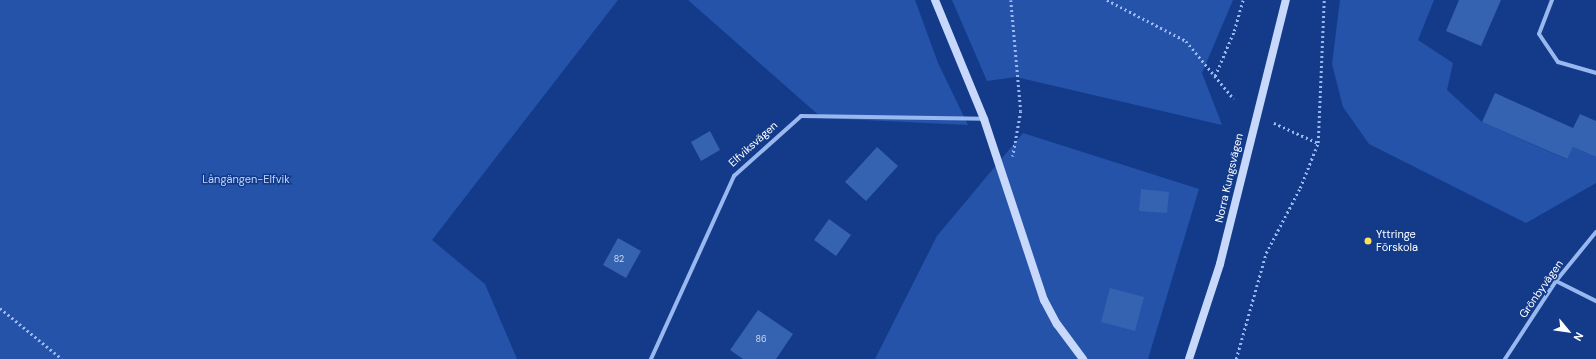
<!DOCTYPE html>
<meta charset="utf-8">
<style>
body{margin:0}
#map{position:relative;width:1596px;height:359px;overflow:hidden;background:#133b8a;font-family:"DM Sans",sans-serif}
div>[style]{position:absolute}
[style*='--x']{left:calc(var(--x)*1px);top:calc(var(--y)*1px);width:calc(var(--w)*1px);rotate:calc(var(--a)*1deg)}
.green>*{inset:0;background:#2553a9}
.building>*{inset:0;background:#3662b2}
.path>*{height:2.5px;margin-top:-1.25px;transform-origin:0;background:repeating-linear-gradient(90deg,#99b8f0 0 2px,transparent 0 5px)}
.street>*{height:4px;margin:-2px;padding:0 2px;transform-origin:2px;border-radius:2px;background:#99b8f0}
.secondary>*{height:8px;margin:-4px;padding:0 4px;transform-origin:4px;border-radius:4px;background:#c7d8fb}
.dots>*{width:11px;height:11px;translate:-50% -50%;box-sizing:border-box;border:2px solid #133b8a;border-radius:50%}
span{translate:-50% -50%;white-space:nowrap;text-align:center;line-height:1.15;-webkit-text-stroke:3px #133b8a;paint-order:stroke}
.number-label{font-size:9px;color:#cdd8ec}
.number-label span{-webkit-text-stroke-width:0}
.street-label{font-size:11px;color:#fff}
.park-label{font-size:11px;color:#c0d5fc}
.poi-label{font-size:11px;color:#fff}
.left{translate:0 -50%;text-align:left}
.north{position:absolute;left:1548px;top:311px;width:40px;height:40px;-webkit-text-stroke:3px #133b8a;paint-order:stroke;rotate:119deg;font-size:11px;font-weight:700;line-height:16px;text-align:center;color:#fff}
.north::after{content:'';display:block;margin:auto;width:14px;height:18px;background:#fff;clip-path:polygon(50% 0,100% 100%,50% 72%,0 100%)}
</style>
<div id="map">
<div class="green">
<div style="clip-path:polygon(0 0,618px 0,432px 240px,485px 284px,517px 359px,0 359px)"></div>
<div style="clip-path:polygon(688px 0,915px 0,938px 63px,968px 125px,822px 118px)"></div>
<div style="clip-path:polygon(952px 0,1233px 0,1202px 73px,1222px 125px,1016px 77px,987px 81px)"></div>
<div style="clip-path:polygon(1340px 0,1434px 0,1418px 40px,1453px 63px,1447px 90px,1482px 122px,1566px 159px,1573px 147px,1596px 157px,1596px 183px,1526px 223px,1369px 144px,1343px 107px,1332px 64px)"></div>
<div style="clip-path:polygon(1023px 133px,1199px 189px,1148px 359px,875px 359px,937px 236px)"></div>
</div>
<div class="building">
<div style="clip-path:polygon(1459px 0,1501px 0,1481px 46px,1446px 31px)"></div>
<div style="clip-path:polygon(1495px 93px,1573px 128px,1580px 114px,1596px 121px,1596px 157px,1573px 147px,1567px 159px,1482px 122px)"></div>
<div style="clip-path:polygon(710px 131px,720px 150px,701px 161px,691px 142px)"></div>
<div style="clip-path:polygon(877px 147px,898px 166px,866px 201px,845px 182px)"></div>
<div style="clip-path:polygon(1141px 189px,1169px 192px,1167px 213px,1139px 211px)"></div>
<div style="clip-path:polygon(829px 219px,851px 235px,836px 256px,814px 240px)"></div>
<div style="clip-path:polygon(618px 238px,641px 251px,626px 278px,603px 265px)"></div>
<div style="clip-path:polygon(1110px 288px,1144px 297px,1135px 331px,1101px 322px)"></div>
<div style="clip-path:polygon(758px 310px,793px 334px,776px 359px,743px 359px,730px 350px)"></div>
</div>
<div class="path">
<div style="--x:1011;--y:0;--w:111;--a:84.9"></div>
<div style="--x:1021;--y:111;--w:46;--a:100.1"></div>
<div style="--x:1107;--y:0;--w:89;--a:27.4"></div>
<div style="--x:1186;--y:41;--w:75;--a:50.4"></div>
<div style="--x:1215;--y:76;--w:49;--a:-67.1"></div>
<div style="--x:1234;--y:31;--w:32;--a:-74"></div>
<div style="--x:1274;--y:123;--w:48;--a:24.4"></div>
<div style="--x:0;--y:308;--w:80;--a:39.4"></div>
<div style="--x:1236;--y:359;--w:110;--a:-74.2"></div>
<div style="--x:1266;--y:253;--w:73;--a:-62.4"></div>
<div style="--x:1300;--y:188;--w:48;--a:-68.2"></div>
<div style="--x:1318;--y:143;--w:143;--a:-87.6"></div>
</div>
<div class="street">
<div style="--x:1552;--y:0;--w:36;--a:111"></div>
<div style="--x:1539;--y:34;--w:34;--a:56"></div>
<div style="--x:1558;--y:62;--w:40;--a:16"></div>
<div style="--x:1556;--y:281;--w:45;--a:26.6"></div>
<div style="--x:651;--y:359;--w:201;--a:-65.6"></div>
<div style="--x:734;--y:176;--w:90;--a:-41.8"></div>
<div style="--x:801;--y:116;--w:183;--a:0.9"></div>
<div style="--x:1505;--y:359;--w:93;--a:-56.8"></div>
<div style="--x:1556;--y:281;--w:63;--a:-50.8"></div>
</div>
<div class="secondary">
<div style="--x:935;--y:0;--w:129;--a:67.6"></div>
<div style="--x:984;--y:119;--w:191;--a:71.7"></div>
<div style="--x:1044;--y:300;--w:27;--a:62"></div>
<div style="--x:1057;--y:324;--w:44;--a:53.4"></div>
<div style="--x:1189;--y:359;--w:100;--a:-71.9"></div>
<div style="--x:1220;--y:264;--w:272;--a:-76"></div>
</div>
<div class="dots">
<div style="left:1368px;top:241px;background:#ffe058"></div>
</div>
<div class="number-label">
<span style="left:619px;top:259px">82</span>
<span style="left:761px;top:339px">86</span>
</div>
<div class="street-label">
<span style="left:753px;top:144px;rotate:-42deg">Elfviksvägen</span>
<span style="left:1229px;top:178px;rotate:-77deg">Norra Kungsvägen</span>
<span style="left:1541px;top:289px;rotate:-55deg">Grönbyvägen</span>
</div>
<div class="park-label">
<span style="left:246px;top:179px">Långängen-Elfvik</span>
</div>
<div class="poi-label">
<span class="left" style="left:1376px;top:241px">Yttringe<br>Förskola</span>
</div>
<div class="north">N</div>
</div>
